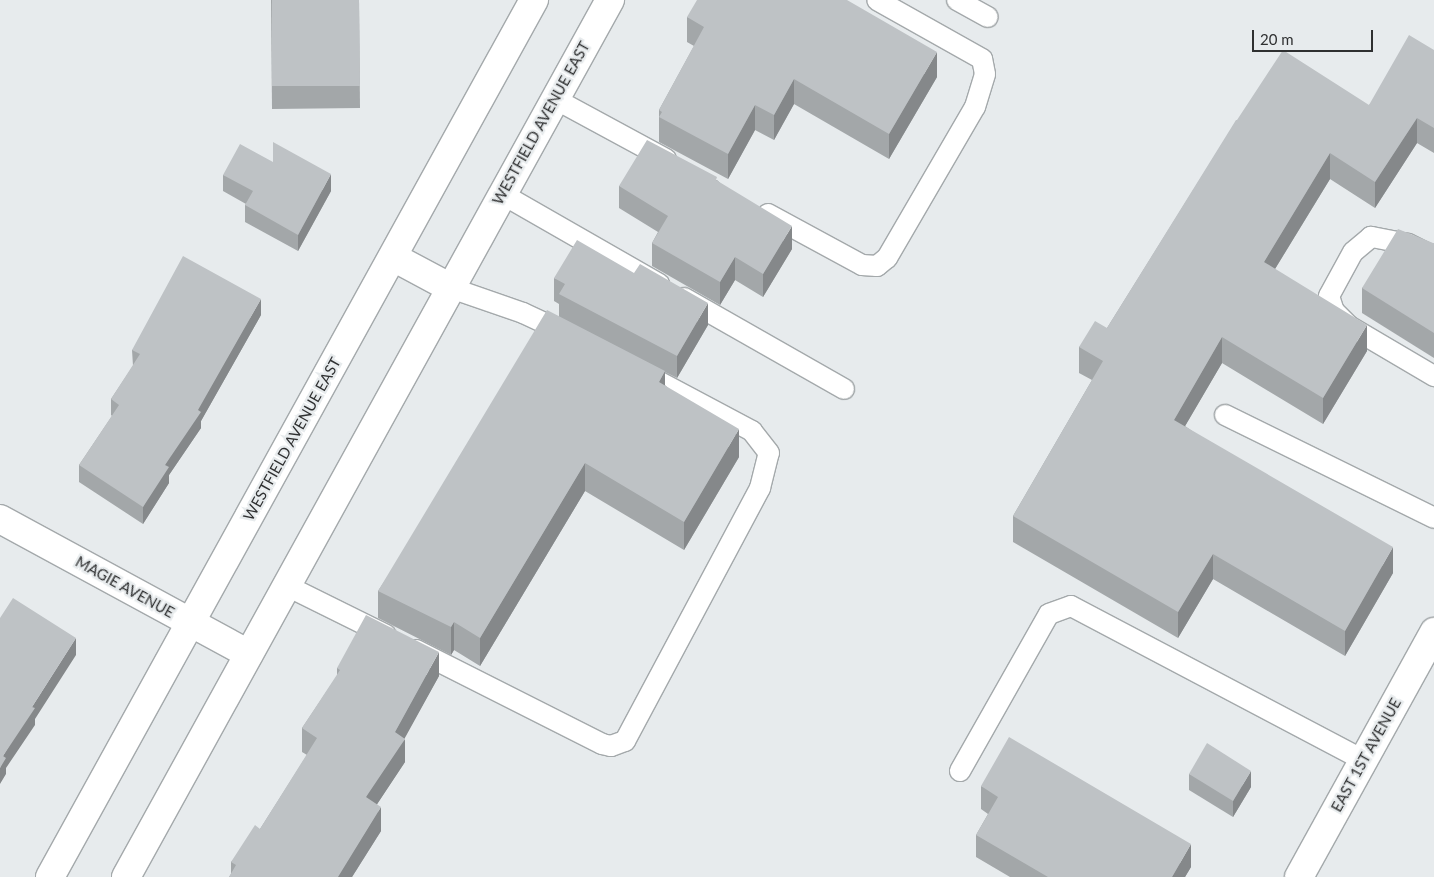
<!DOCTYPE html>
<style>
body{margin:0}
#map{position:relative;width:1434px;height:877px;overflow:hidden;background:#e7ebed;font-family:Lato,sans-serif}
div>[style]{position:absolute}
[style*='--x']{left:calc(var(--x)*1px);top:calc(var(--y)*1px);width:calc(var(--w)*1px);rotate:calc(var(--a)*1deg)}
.roads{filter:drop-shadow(1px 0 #a4a9ab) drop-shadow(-1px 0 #a4a9ab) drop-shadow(0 1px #a4a9ab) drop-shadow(0 -1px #a4a9ab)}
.lane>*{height:20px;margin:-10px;padding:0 10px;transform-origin:10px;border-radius:10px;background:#fff}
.street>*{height:28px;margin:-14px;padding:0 14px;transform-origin:14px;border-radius:14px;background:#fff}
.secondary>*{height:28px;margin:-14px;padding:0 14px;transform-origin:14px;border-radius:14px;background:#fff}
.primary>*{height:28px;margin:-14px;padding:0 14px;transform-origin:14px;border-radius:14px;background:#fff}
.wall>*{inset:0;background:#a3a7a9}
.shaded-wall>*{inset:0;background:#85888a}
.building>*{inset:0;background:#bec2c5}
span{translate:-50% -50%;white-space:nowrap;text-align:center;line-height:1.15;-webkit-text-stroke:4.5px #e7ebed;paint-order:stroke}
.street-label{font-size:15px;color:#2f3031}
.scale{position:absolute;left:1252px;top:30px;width:121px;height:22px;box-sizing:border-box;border:2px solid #2f3031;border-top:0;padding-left:6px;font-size:15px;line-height:18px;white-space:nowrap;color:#2f3031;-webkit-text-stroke:4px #e7ebed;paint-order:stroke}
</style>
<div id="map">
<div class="roads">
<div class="lane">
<div style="--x:957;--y:0;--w:35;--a:29"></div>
<div style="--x:555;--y:99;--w:126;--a:28.4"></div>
<div style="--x:502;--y:194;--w:181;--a:29.8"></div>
<div style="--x:768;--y:214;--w:107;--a:28.5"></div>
<div style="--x:862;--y:265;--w:15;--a:4"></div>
<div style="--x:877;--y:266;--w:13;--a:-39"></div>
<div style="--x:887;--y:258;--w:175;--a:-59.8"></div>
<div style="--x:975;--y:107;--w:34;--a:-73"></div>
<div style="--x:985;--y:74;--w:15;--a:-101"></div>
<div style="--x:982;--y:59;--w:120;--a:-150.7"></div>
<div style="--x:1434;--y:257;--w:29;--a:-153"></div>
<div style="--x:1408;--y:244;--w:38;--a:-169"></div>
<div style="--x:1371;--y:237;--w:23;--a:140"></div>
<div style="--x:1353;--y:252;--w:50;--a:118.6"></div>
<div style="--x:1329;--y:296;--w:16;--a:72"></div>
<div style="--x:1334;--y:311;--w:21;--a:45"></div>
<div style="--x:1349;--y:326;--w:99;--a:30.5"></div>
<div style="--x:451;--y:288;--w:76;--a:19.1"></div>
<div style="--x:523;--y:313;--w:45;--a:24.9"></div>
<div style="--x:684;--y:298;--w:184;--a:29.6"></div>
<div style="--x:1225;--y:415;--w:233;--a:26.2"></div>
<div style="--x:287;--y:586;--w:110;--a:26.3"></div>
<div style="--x:416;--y:650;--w:208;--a:26.8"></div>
<div style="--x:602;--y:744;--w:9;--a:13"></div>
<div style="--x:611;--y:746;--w:15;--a:-20"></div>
<div style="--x:625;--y:741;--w:287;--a:-61.9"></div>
<div style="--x:760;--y:488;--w:36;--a:-76"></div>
<div style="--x:769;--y:453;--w:28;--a:-128"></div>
<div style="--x:752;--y:431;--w:123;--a:-152"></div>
<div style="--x:960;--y:771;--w:180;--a:-60.5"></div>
<div style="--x:1049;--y:614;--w:23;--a:-20"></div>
<div style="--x:1071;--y:606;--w:330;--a:27.8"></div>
</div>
<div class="street">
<div style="--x:0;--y:519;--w:283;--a:28.5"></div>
</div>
<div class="secondary">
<div style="--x:1299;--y:877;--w:280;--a:-61.1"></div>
</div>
<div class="primary">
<div style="--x:393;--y:257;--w:66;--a:28.1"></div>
<div style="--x:50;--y:877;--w:1002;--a:-61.11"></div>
<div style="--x:126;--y:877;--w:1002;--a:-61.11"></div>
</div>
</div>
<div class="wall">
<div style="clip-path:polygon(271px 0,359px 0,360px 108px,272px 109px)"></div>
<div style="clip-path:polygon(687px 17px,937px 77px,889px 159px,794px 104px,774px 140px,755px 130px,728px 179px,659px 142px,659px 110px,694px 46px,687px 42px)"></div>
<div style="clip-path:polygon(1434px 50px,1434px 153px,1417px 143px,1375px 208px,1330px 179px,1275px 269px,1367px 351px,1323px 424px,1222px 363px,1185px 426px,1393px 573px,1345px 656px,1213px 579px,1178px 638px,1013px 542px,1013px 516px,1092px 380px,1079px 373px,1079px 347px,1107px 328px,1237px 120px,1369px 105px)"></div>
<div style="clip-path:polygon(223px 175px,331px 191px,298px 251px,245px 222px,245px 205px,246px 204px,223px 191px)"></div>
<div style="clip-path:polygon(717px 180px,792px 249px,763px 297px,735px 280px,720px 305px,652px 266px,652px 243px,658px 232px,619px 208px,619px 186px)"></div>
<div style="clip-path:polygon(1433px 243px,1434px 243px,1434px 358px,1362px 313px,1362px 288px)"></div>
<div style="clip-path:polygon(554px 278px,708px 325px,677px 378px,665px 372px,665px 385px,739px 457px,684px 550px,585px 491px,480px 666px,454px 650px,451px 655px,378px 618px,378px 591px,559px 316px,559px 304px,554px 301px)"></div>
<div style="clip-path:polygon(261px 315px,201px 421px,201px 428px,169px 475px,169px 483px,143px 524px,79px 482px,79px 465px,112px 416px,111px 415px,111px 399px,133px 366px,132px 350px)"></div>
<div style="clip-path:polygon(337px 668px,439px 676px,404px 738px,405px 762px,377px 804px,381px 831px,352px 877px,229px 877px,231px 874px,231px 862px,260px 829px,307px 755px,302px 752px,302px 728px,337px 676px)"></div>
<div style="clip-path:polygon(1189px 774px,1251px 787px,1233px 817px,1189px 790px)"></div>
<div style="clip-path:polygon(981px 786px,1191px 867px,1185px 877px,1010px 877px,976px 857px,976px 835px,988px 814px,981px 809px)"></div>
</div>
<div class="shaded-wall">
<div style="clip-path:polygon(937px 52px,937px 77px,889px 159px,889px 134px)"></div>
<div style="clip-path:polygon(794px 79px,794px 104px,774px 140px,774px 115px)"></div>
<div style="clip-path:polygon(755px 105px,755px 130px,728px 179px,728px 154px)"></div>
<div style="clip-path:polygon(1417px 118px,1417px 143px,1375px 208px,1375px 182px)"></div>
<div style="clip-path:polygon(1330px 153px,1330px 179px,1264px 287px,1264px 262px)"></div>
<div style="clip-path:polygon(331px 174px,331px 191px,298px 251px,298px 235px)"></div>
<div style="clip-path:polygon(792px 226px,792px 249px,763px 297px,763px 274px)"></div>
<div style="clip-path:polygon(735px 257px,735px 280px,720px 305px,720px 282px)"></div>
<div style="clip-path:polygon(261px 299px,261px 315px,201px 421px,201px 428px,169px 475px,169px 483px,143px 524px,143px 507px,165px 465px)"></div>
<div style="clip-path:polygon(708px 303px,708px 325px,677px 378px,677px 356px)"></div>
<div style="clip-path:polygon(1367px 325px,1367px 351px,1323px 424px,1323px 398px)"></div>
<div style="clip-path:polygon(1222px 337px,1222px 363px,1174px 445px,1174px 420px)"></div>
<div style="clip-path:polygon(665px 371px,665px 399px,659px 382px)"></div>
<div style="clip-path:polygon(739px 429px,739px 457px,684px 550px,684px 522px)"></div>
<div style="clip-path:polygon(585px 463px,585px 491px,480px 666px,480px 638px)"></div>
<div style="clip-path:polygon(1393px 547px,1393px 573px,1345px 656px,1345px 631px)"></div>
<div style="clip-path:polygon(1213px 554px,1213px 579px,1178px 638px,1178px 612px)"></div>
<div style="clip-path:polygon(454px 622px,454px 650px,451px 655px,451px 627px)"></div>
<div style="clip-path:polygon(76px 638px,76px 655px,35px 719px,35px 725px,6px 768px,6px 774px,0 784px,0 768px,3px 756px,32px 707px)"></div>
<div style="clip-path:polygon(439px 652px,439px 676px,401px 745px,405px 739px,405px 762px,366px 821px,366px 797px,395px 732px)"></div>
<div style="clip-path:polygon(1251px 771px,1251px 787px,1233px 817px,1233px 801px)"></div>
<div style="clip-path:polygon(381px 807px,381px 831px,352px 877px,337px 877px)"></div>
<div style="clip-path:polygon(1191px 844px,1191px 867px,1185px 877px,1172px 877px)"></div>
</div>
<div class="building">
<div style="clip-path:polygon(272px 0,359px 0,360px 86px,272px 86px)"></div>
<div style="clip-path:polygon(697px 0,847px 0,937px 52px,889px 134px,794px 79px,774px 115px,755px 105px,728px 154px,659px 117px,662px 112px,659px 110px,704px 27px,687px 17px)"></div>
<div style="clip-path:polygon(1409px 35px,1434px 50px,1434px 128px,1417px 118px,1375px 182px,1330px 153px,1264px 262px,1367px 325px,1323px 398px,1222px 337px,1174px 420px,1393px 547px,1345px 631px,1213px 554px,1178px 612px,1013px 516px,1103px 361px,1079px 347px,1095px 321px,1107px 328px,1236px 120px,1237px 120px,1283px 50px,1369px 105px)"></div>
<div style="clip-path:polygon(647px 140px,717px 177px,716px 180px,792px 226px,763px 274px,735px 257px,720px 282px,652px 243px,668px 216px,619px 186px)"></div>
<div style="clip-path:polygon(273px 142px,331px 174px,298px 235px,245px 205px,253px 191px,223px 175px,240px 144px,273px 162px)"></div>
<div style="clip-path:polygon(1398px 229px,1433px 243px,1434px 243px,1434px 333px,1362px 288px)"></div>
<div style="clip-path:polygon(577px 240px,634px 273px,640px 264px,708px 303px,677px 356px,559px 294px,565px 284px,554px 278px)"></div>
<div style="clip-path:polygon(183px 256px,261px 299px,198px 410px,201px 412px,165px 465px,169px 467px,143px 507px,79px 465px,119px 405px,111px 399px,140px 354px,132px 350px)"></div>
<div style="clip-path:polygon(547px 310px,665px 371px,659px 382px,739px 429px,684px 522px,585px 463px,480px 638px,454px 622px,451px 627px,378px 591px)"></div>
<div style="clip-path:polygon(13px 598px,76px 638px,32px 707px,35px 708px,3px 756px,6px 758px,0 768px,0 618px)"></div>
<div style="clip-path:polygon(366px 615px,439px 652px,395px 732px,405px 739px,366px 797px,381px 807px,338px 877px,229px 877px,236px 865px,231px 862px,255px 825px,260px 829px,317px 738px,302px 728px,340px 670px,337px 668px)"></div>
<div style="clip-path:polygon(1009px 737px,1191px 844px,1172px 877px,1048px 877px,976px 835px,998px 797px,981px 786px)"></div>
<div style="clip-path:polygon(1207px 743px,1251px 771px,1233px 801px,1189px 774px)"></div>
</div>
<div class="street-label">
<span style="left:541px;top:123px;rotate:-61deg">WESTFIELD AVENUE EAST</span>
<span style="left:292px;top:439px;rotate:-61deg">WESTFIELD AVENUE EAST</span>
<span style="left:125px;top:587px;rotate:29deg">MAGIE AVENUE</span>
<span style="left:1366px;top:755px;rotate:-61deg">EAST 1ST AVENUE</span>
</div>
<div class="scale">20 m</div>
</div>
